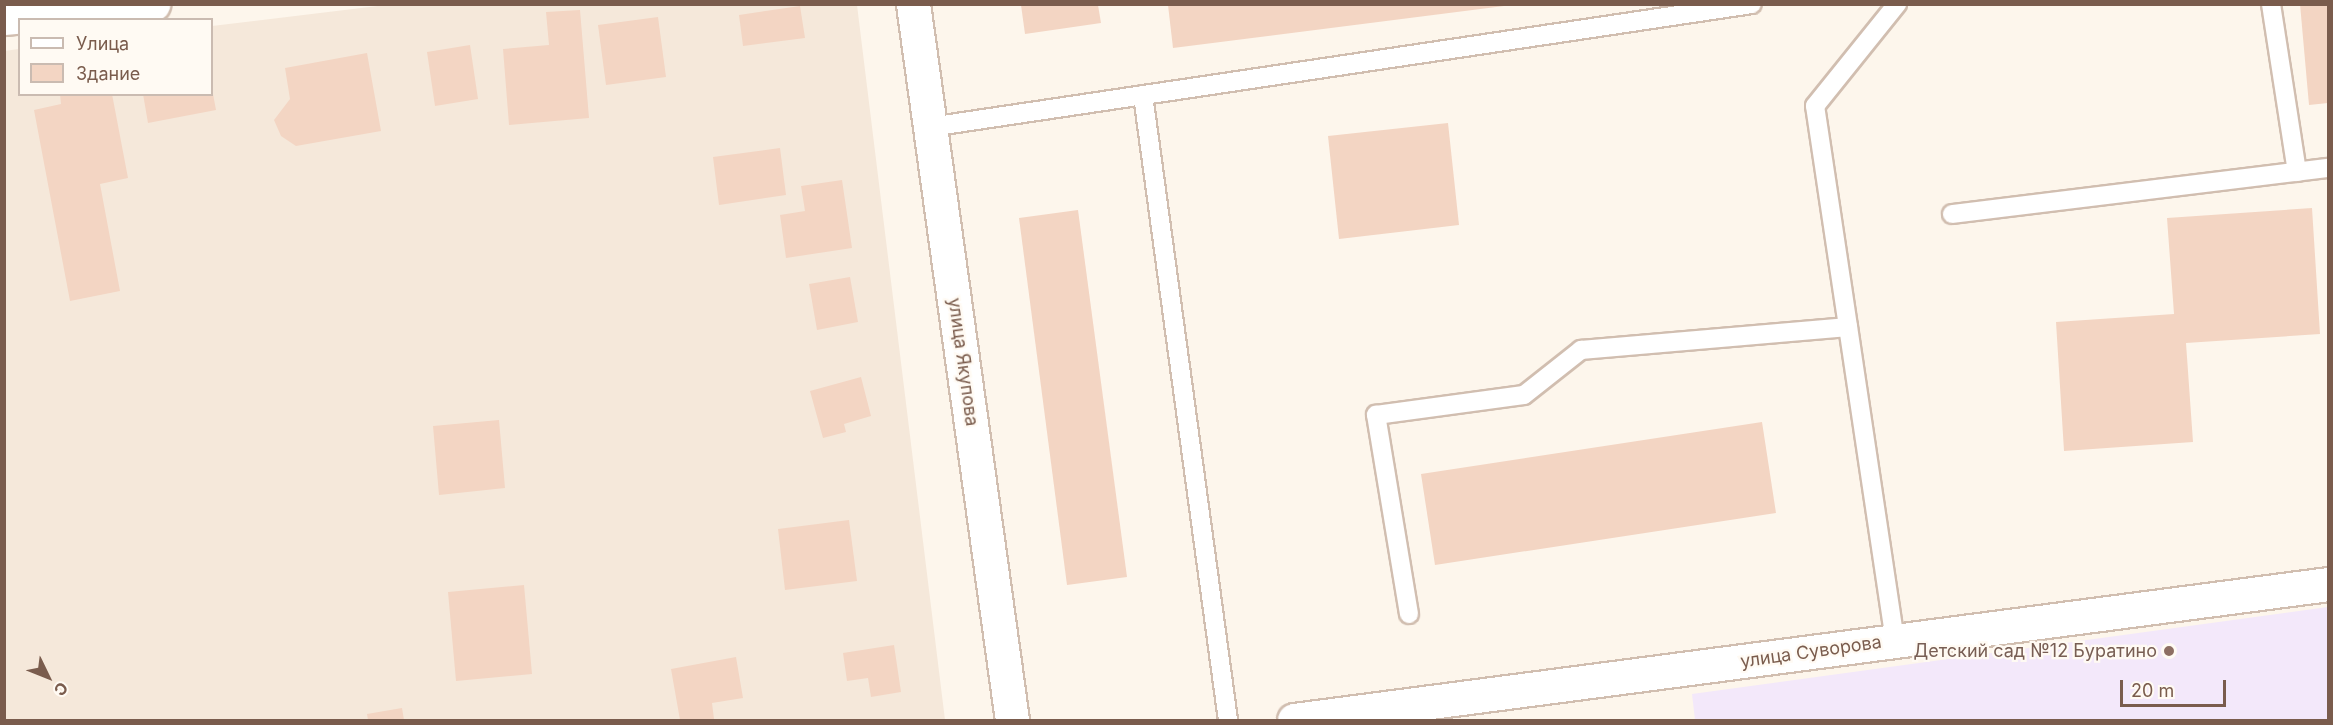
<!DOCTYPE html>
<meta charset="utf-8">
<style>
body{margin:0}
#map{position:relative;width:2333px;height:725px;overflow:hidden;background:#fdf6ec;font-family:Inter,sans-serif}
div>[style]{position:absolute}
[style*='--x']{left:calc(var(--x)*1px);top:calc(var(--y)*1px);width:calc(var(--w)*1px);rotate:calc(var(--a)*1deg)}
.residential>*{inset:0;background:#f5e8da}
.education>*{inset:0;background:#f3e8fa}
.building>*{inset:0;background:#f3d5c3}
.roads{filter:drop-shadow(2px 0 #d1beb0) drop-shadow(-2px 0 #d1beb0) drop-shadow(0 2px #d1beb0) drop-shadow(0 -2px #d1beb0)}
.service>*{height:18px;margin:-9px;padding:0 9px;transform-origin:9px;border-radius:9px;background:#fff}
.minor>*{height:33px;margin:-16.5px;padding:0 16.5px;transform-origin:16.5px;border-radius:16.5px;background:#fff}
.dots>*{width:16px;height:16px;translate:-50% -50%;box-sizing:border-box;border:3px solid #fffaf3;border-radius:50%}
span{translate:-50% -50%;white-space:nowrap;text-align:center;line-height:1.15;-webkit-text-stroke:4.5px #fffaf3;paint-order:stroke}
.street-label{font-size:18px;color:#7a5c4d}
.education-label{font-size:18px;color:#785e54}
.right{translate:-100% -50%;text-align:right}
.frame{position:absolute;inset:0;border:6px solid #7a5c4d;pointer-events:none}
.legend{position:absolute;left:18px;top:18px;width:195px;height:78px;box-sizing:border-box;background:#fffaf3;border:2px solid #cabbb1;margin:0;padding:8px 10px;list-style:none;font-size:18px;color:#7a5c4d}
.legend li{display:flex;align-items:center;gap:12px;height:30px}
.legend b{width:30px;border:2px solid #cabbb1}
.north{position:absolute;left:18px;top:647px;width:60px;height:60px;-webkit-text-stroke:4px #fffaf3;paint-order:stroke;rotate:133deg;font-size:16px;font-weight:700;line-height:24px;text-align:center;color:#7a5c4d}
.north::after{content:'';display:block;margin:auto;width:21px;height:27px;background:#7a5c4d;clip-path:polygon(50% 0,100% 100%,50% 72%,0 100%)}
.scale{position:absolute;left:2120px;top:680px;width:106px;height:27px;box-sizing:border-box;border:3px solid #7a5c4d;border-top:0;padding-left:8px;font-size:18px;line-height:21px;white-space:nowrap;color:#7a5c4d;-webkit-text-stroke:4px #fffaf3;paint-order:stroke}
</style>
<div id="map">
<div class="residential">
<div style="clip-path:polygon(394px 4px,857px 5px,945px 720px,5px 720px,4px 51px,19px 49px,20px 94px,212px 94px,212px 26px)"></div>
</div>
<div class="education">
<div style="clip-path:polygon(2328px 607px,2328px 720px,1695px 720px,1692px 694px)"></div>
</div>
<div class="building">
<div style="clip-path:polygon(2300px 4px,2328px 4px,2328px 103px,2309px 105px)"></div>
<div style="clip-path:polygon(1021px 5px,1098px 5px,1101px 23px,1025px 34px)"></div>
<div style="clip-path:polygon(1168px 5px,1504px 5px,1504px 6px,1173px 48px)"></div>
<div style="clip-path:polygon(800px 6px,805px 38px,743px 46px,739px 15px)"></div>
<div style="clip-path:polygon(580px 10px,589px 118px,509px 125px,503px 49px,549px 45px,546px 12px)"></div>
<div style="clip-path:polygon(658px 17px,666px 77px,606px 85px,598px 25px)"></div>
<div style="clip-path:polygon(470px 45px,478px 99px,435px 106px,427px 52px)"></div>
<div style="clip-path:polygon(367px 53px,381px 131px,296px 146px,281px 136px,274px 120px,290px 99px,285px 68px)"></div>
<div style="clip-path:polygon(60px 94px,112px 94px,128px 178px,100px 184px,120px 291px,70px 301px,34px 110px,61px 104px)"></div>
<div style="clip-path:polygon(143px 94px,213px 94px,216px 110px,148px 123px)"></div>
<div style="clip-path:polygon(1448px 123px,1459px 225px,1339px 239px,1328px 136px)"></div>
<div style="clip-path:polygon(780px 148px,786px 195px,719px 205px,713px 157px)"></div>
<div style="clip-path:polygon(842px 180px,852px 248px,786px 258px,780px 215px,805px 211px,801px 186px)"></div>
<div style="clip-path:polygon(2312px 208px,2320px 334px,2186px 343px,2193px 442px,2064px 451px,2056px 322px,2174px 314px,2167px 218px)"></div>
<div style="clip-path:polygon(1078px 210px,1127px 577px,1067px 585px,1019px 218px)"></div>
<div style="clip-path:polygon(850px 277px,858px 322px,817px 330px,809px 284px)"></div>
<div style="clip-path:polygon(861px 377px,871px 416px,844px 424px,846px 432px,823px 438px,810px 391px)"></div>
<div style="clip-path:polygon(499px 420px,505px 488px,439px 495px,433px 426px)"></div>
<div style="clip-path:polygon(1762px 422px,1776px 513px,1435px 565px,1421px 474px)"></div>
<div style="clip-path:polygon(849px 520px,857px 581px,785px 590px,778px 529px)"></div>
<div style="clip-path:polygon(524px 585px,532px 674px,456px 681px,448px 592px)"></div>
<div style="clip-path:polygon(894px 645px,901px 692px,871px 697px,868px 678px,847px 681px,843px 653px)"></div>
<div style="clip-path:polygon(736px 657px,743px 698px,712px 703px,714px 719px,680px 720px,671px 669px)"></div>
<div style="clip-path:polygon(402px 708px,404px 720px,368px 720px,367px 714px)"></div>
</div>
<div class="roads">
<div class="service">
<div style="--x:2271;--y:4;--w:170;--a:81.2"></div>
<div style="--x:1143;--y:95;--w:631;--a:82.26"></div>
<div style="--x:930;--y:127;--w:831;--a:-8.51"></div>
<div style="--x:1952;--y:214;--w:379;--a:-7"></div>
<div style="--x:1409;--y:614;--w:202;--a:-99.4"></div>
<div style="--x:1376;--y:415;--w:149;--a:-7.7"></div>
<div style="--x:1524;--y:395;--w:73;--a:-38.3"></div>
<div style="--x:1581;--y:350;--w:268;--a:-4.9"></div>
<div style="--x:1895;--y:641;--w:541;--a:-98.5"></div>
<div style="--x:1815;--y:106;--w:131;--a:-51.2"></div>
</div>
<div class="minor">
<div style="--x:913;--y:4;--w:723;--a:82.13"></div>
<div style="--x:4;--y:18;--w:150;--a:-5.4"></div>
<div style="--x:1294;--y:720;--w:1043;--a:-7.49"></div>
</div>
</div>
<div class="dots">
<div style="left:2169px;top:651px;background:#8d6e63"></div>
</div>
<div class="street-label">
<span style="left:963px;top:362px;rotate:82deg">улица Якупова</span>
<span style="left:1811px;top:652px;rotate:-8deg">улица Суворова</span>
</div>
<div class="education-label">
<span class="right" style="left:2157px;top:651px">Детский сад №12 Буратино</span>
</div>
<div class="frame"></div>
<ul class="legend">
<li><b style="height:8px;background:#fff"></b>Улица</li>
<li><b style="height:16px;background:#f3d5c3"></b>Здание</li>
</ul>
<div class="north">С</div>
<div class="scale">20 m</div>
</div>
